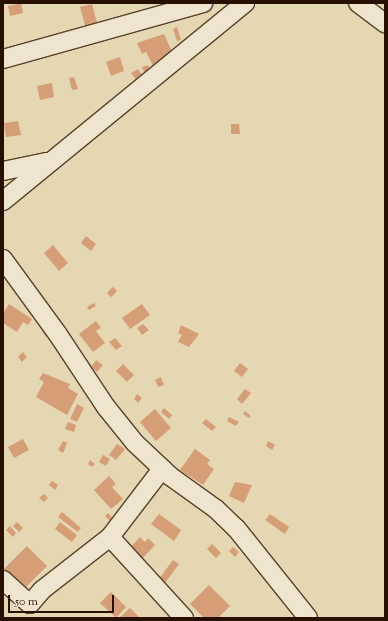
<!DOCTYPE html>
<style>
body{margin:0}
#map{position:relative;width:388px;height:621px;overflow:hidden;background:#e6d7b3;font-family:"Sorts Mill Goudy",serif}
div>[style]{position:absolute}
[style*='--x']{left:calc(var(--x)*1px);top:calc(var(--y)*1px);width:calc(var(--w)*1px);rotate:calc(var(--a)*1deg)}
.building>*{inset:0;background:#d69e77}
.roads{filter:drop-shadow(1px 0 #57422d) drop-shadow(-1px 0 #57422d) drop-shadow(0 1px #57422d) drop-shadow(0 -1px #57422d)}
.minor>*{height:18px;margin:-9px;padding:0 9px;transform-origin:9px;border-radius:9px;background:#efe5ce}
span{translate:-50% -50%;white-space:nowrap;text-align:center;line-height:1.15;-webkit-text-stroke:3.5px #efe5ce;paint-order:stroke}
.frame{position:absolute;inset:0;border:4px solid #271000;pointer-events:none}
.scale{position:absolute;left:8px;top:595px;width:106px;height:18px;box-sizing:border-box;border:2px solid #271000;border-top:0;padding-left:5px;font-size:12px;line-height:14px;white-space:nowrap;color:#271000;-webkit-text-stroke:3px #efe5ce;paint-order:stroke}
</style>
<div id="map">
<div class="building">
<div style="clip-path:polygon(21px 3px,23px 13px,10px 16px,8px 6px)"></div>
<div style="clip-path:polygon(92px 4px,98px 26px,86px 29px,80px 7px)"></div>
<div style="clip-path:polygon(177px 27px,181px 40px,177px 41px,173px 29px)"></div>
<div style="clip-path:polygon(164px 34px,174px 56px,153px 66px,146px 52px,142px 54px,137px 43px)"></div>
<div style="clip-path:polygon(120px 57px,124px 71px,111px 76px,106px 62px)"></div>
<div style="clip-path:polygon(148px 65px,150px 70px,144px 72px,142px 67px)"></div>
<div style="clip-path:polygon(138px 69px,142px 75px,136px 80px,131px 73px)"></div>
<div style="clip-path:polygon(74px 77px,78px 89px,72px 90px,69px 78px)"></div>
<div style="clip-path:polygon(52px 83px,54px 97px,40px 100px,37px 86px)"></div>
<div style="clip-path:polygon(18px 121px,21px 135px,6px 137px,4px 123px)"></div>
<div style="clip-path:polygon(231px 124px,239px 124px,240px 134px,231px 134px)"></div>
<div style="clip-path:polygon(86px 236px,96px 244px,91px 251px,81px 243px)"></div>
<div style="clip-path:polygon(53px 245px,68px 263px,59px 271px,44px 253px)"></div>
<div style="clip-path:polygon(113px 287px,117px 291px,111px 297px,107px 293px)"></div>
<div style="clip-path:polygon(94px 303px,96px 306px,89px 310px,87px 307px)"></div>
<div style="clip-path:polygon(9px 304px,32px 319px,28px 325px,23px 322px,17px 332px,3px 323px,3px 314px)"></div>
<div style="clip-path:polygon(142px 304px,150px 315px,130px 329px,122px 318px)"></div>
<div style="clip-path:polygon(96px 321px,101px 328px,96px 331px,105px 343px,93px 352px,79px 334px)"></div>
<div style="clip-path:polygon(143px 324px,149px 330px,142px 335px,137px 328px)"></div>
<div style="clip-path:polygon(181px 325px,199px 334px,189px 347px,178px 342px,182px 335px,178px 333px)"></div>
<div style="clip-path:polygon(47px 328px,51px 334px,46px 337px,42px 331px)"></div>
<div style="clip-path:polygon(115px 338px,122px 346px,116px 350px,109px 342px)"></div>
<div style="clip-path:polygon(23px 352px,27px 357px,22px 362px,18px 357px)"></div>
<div style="clip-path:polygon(96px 360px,103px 365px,97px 372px,91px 367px)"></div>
<div style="clip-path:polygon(240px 363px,248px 369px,242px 377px,234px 371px)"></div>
<div style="clip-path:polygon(123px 364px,134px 375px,127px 382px,116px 371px)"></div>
<div style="clip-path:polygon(43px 373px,70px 384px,68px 388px,78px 394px,67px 415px,36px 397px,44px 382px,39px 379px)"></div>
<div style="clip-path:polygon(161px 377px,164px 385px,158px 387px,155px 380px)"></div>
<div style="clip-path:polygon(245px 389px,251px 393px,242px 404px,237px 399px)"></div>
<div style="clip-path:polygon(137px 394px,142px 398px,138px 403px,134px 399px)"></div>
<div style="clip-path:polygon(77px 404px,84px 408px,77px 422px,70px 419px)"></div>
<div style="clip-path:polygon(164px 408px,172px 415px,169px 419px,161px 412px)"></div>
<div style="clip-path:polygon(155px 409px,171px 428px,156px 441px,140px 422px)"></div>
<div style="clip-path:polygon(245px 411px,251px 416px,249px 418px,243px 414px)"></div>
<div style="clip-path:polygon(229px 417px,239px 422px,236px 426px,227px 421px)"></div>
<div style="clip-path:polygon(206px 419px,216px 427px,212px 431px,202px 423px)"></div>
<div style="clip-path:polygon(68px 422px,76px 425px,74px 432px,65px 429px)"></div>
<div style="clip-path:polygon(23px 439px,29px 450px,14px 458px,8px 447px)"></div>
<div style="clip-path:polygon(63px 441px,67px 443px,63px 453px,58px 450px)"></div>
<div style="clip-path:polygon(268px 441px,275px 445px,272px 450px,266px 446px)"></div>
<div style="clip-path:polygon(117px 444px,125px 449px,116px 460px,109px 455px)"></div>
<div style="clip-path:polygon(195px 449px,210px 460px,207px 464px,214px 469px,203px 485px,180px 470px)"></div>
<div style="clip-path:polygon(103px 455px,110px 459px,106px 466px,99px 462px)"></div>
<div style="clip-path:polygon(90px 460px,95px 464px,92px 467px,88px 464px)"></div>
<div style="clip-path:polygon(109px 476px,116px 484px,112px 487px,123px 499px,111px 509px,94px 490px)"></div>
<div style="clip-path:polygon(52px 481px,58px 485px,55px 490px,49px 485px)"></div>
<div style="clip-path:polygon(235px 482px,252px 485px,244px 503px,229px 496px)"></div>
<div style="clip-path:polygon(44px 494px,48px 498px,44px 502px,39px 498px)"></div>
<div style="clip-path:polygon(62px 512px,81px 528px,78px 532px,58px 517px)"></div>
<div style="clip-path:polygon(108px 513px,113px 519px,110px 521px,105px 516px)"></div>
<div style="clip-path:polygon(159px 514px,181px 530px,174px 541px,151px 524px)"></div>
<div style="clip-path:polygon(270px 514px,289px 527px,285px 534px,265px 520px)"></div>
<div style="clip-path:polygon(17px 522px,23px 528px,19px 532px,13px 526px)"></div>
<div style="clip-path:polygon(60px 522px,77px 535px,72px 542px,55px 529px)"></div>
<div style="clip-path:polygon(10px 526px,16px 533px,13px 537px,6px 530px)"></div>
<div style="clip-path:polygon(140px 537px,145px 542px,148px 538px,155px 545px,138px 563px,126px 552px)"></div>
<div style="clip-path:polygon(212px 544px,221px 553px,216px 558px,207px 549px)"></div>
<div style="clip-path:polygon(27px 546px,47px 566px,23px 590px,3px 570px)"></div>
<div style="clip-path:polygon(233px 547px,239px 552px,235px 557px,229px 551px)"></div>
<div style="clip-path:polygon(173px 560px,179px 564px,162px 587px,156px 583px)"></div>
<div style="clip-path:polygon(209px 585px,230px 606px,218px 618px,204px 618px,190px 604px)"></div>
<div style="clip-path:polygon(111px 592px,126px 607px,116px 618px,100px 603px)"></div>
<div style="clip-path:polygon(130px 608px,140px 618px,119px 618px)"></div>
</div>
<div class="roads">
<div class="minor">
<div style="--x:358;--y:3;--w:34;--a:37"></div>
<div style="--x:3;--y:59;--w:208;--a:-15.6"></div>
<div style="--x:3;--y:171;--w:44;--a:-11.8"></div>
<div style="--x:3;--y:201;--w:313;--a:-39.3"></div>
<div style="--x:3;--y:259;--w:92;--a:53.9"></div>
<div style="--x:57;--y:333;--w:89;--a:56.5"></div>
<div style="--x:106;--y:407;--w:46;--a:51.1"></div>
<div style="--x:135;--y:443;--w:48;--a:43.3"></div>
<div style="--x:170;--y:476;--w:57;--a:35.7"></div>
<div style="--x:216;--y:509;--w:28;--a:44"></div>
<div style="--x:236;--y:528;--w:115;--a:51.3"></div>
<div style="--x:110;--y:537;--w:110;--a:47.6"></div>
<div style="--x:3;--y:580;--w:36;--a:42"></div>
<div style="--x:30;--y:604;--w:18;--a:-49"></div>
<div style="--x:42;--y:590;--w:86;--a:-37.9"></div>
<div style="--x:110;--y:537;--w:86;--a:-52.6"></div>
</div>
</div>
<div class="frame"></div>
<div class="scale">50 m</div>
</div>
